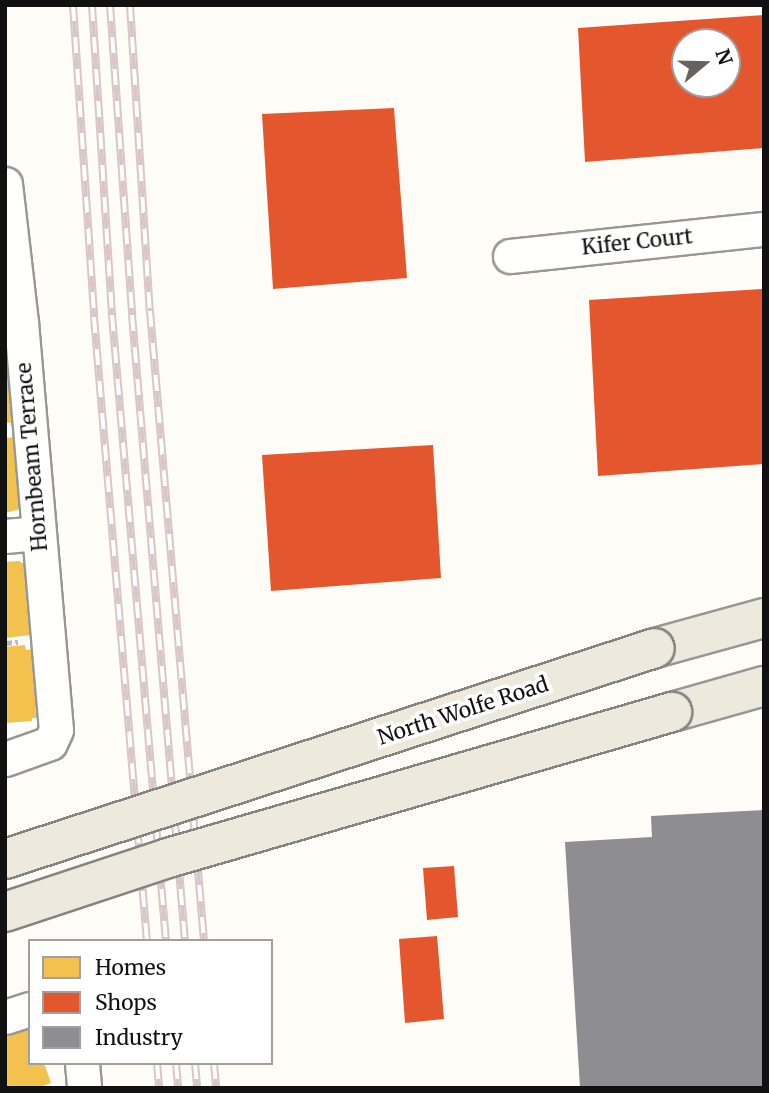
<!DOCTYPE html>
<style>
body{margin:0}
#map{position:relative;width:769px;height:1093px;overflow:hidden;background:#fdfcf7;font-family:Merriweather,serif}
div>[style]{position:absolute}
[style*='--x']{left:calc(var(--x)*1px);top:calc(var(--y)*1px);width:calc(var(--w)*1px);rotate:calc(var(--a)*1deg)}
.homes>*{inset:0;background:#f2c14e}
.shops>*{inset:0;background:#e4572e}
.industry>*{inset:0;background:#8d8d92}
.path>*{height:4.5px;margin-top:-2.25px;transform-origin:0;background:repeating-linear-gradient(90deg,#b9b9b8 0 7px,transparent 0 10.5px)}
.roads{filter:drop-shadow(2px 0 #979795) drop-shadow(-2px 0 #979795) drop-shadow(0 2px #979795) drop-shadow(0 -2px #979795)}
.minor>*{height:33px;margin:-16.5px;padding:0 16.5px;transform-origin:16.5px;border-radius:16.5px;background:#fffffe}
.major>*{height:38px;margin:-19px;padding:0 19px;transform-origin:19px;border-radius:19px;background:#ede9dc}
.rail>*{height:8px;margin-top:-4px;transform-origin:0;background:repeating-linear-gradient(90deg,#fff 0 16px,#d9c6c7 0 32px);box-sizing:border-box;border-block:2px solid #d9c6c7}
.bridges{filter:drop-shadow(2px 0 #858482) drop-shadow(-2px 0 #858482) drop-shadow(0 2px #858482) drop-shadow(0 -2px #858482)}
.major-bridge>*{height:38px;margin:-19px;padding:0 19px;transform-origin:19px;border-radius:19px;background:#ede9dc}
span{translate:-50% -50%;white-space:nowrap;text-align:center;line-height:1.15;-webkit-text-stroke:7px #fff;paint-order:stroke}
.street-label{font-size:21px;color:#111}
.frame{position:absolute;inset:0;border:7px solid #111;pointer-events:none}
.legend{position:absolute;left:28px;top:939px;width:245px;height:126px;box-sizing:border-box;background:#fff;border:2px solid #a0a0a0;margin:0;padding:9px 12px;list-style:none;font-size:21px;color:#111}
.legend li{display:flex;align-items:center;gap:14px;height:35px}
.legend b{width:35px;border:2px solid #a0a0a0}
.north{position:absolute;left:671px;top:28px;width:70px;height:70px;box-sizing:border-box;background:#fff;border:2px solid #a0a0a0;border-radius:50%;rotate:71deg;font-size:19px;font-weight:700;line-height:28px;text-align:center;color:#111}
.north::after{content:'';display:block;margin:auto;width:24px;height:32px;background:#646362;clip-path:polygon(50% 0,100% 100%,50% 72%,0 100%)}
</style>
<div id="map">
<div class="homes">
<div style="clip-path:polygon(9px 350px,15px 422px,5px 423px,5px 351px)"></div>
<div style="clip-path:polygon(17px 437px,20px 509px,5px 513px,5px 438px)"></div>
<div style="clip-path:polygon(19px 561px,24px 564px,31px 635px,5px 638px,5px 562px)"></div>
<div style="clip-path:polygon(25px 645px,26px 650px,34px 649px,36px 718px,32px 718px,32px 721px,5px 723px,5px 647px)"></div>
<div style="clip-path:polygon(30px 1029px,30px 1063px,44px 1063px,51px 1083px,37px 1088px,5px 1088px,5px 1037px)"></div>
</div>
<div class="shops">
<div style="clip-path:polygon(evenodd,764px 15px,764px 148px,585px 162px,578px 28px,764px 15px,685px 42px,727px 42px,727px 84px,685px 84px,685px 42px)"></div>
<div style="clip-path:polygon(394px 108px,407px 278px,273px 289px,262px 114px)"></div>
<div style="clip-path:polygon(762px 289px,764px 464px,598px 476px,589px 300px)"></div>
<div style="clip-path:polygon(433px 445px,441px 578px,271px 591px,262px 455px)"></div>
<div style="clip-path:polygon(454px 866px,458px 917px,427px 920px,423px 868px)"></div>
<div style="clip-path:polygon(437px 936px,444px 1019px,405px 1023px,399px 939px)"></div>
</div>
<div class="industry">
<div style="clip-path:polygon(764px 810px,764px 1088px,580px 1088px,565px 842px,652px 837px,651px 816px)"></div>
</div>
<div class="path">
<div style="--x:5;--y:643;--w:13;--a:-4"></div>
</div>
<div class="roads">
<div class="minor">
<div style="--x:5;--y:184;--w:139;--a:83.4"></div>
<div style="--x:21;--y:322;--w:409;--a:85.1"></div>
<div style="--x:56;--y:730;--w:14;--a:115"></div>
<div style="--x:50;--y:743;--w:48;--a:160.4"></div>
<div style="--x:510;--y:256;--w:255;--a:-6.1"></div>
<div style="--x:5;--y:536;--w:33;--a:-5"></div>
<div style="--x:5;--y:1017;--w:26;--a:-18"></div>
<div style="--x:82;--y:1063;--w:25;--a:85"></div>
</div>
<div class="major">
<div style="--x:655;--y:648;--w:113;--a:-15.4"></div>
<div style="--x:672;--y:712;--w:96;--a:-15.8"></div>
</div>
</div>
<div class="rail">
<div style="--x:73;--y:5;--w:313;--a:86.1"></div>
<div style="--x:94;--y:317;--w:626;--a:85.15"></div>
<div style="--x:92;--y:5;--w:311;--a:86.3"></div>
<div style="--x:112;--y:315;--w:628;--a:85.07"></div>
<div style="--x:110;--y:5;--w:311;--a:85.9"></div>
<div style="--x:132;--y:315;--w:628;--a:85.16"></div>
<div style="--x:130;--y:5;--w:307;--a:86.3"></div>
<div style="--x:150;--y:311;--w:632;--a:85.1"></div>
<div style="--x:157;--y:1063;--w:25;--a:85"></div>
<div style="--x:176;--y:1063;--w:25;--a:85"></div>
<div style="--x:195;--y:1063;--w:25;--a:85"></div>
<div style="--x:214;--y:1063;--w:25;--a:85"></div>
</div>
<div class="bridges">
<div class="major-bridge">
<div style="--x:5;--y:859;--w:683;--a:-17.98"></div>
<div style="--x:5;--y:912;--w:172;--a:-18.3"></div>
<div style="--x:168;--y:858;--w:525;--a:-16.16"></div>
</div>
</div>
<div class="street-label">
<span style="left:637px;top:242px;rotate:-6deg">Kifer Court</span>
<span style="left:32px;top:457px;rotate:-95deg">Hornbeam Terrace</span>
<span style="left:463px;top:711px;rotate:-18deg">North Wolfe Road</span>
</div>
<div class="frame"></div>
<ul class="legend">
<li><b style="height:19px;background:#f2c14e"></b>Homes</li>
<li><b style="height:19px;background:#e4572e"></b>Shops</li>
<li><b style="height:19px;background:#8d8d92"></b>Industry</li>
</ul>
<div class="north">N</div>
</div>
